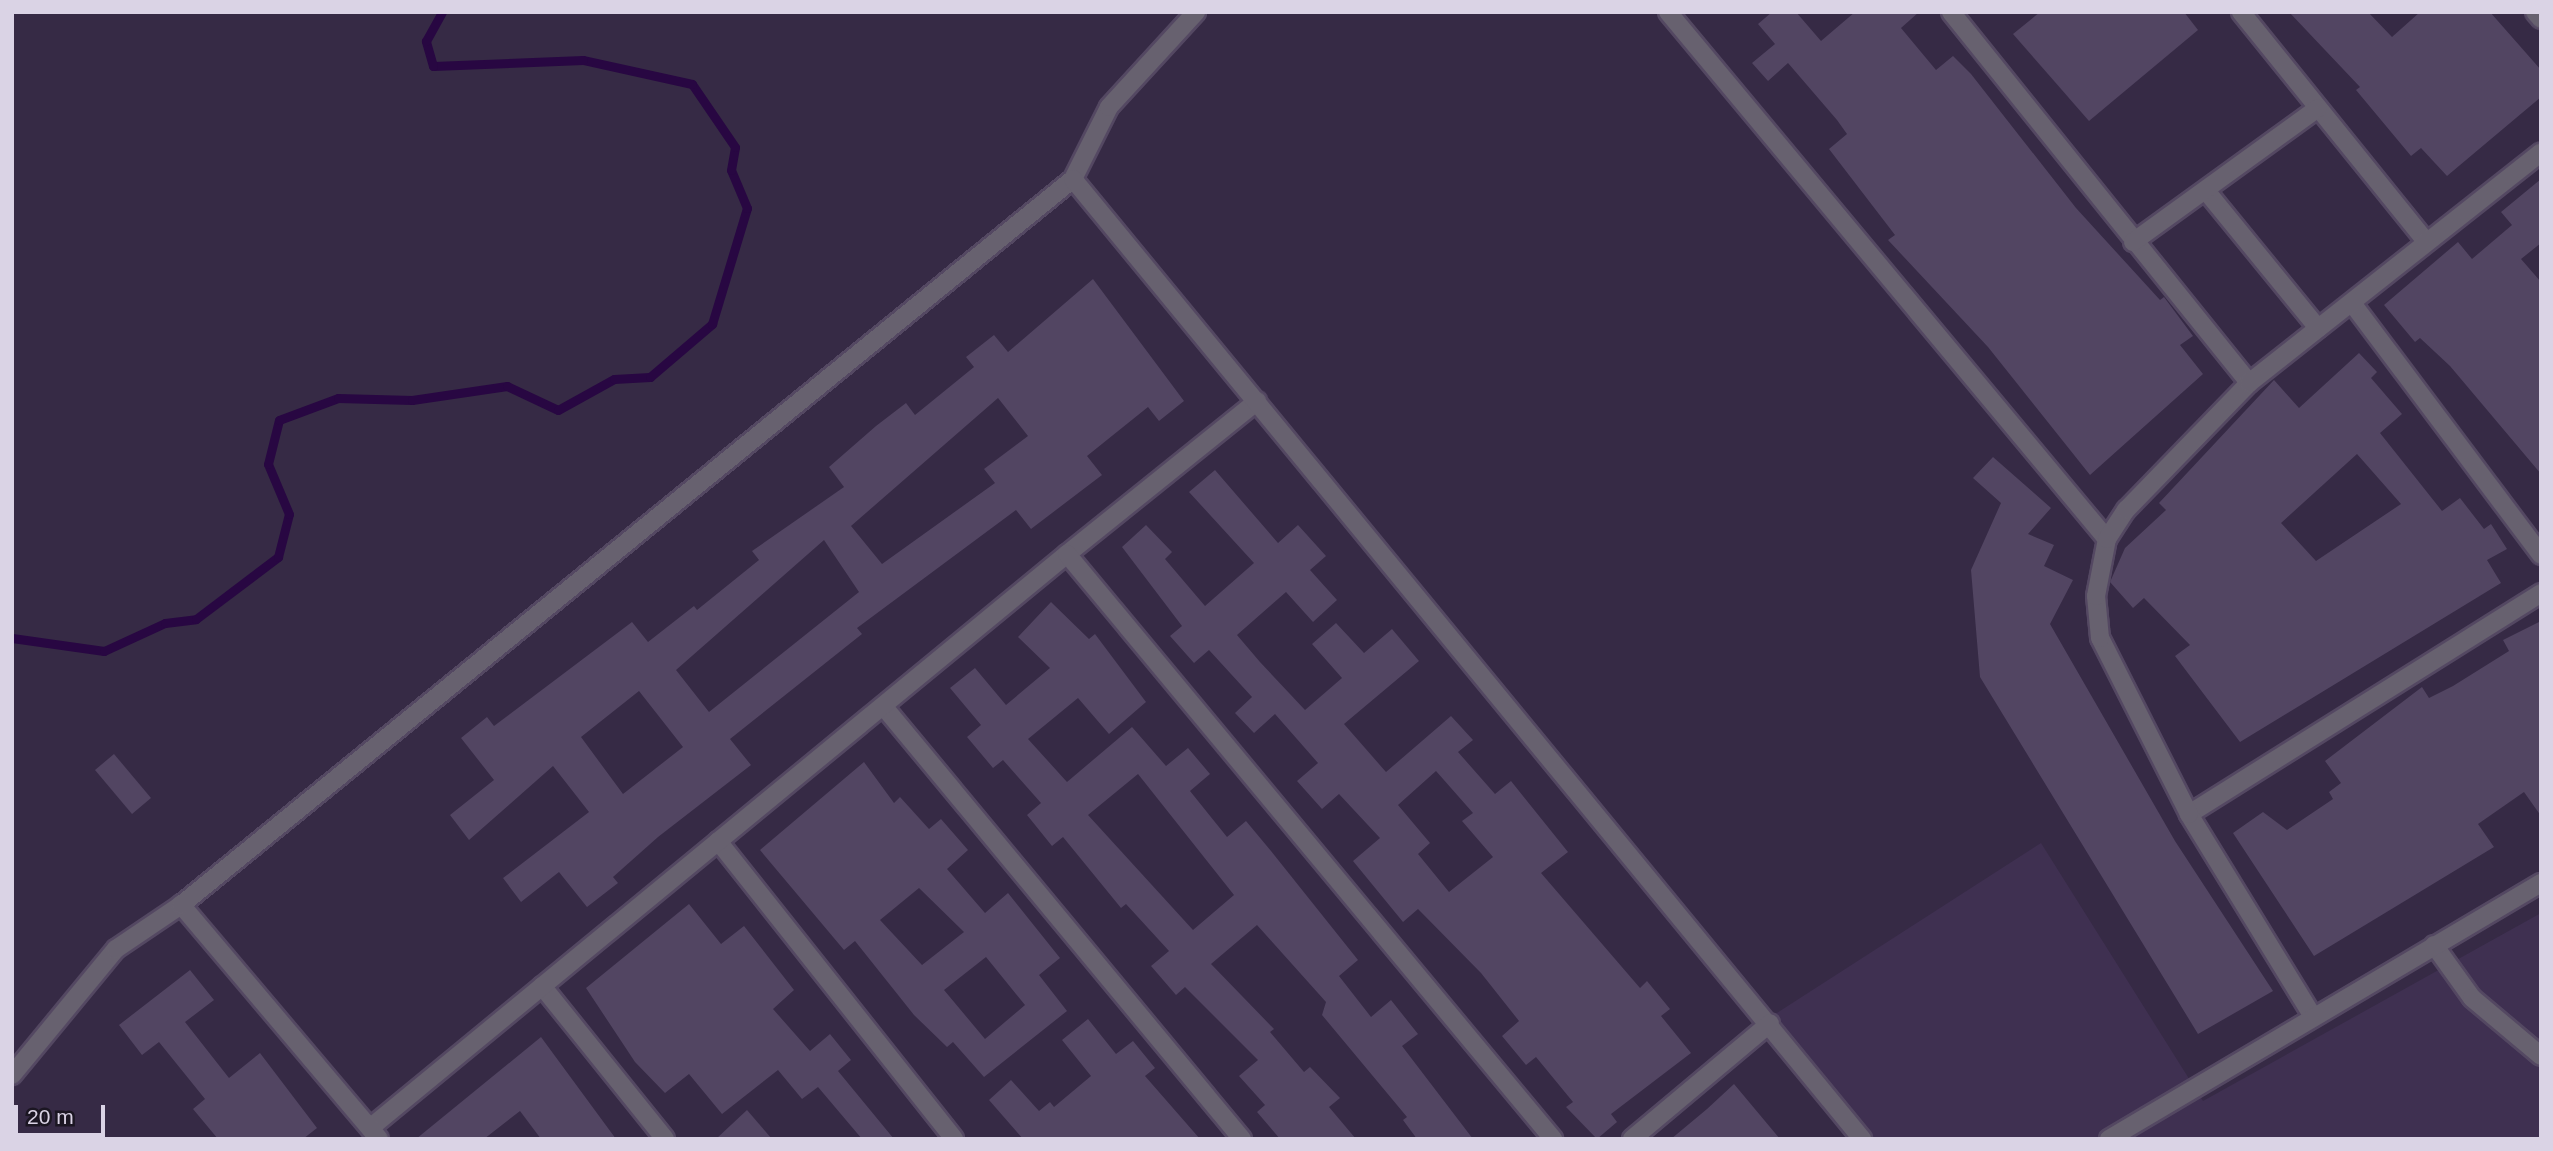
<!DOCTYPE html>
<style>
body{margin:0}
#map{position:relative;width:2553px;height:1151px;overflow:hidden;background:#362a45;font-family:Helvetica,sans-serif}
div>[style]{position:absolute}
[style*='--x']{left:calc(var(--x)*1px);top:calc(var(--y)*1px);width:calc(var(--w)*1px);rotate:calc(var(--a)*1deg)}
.built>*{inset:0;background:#3f3051}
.stream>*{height:9px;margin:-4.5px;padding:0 4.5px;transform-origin:4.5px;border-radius:4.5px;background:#280742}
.building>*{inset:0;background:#524562}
.roads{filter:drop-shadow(2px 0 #544862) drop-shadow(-2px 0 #544862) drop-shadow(0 2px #544862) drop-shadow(0 -2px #544862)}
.minor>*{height:18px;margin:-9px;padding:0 9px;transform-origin:9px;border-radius:9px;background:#67616f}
span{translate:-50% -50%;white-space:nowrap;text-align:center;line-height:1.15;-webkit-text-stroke:5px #1b1622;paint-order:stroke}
.frame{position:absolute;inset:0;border:14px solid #dad3e5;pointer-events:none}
.scale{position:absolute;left:14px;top:1105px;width:91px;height:32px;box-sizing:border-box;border:4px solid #dad3e5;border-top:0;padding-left:9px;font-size:21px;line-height:24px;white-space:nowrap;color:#dad3e5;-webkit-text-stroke:5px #1b1622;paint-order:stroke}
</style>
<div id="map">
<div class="built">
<div style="clip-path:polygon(2041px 843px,2203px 1101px,2541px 913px,2541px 1139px,1871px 1139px,1769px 1018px)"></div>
</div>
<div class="stream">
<div style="--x:12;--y:638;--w:93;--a:8"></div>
<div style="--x:104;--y:651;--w:67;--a:-24.7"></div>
<div style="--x:165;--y:623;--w:31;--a:-7"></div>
<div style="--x:196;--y:619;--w:103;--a:-37.1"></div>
<div style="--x:278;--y:557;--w:44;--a:-75.7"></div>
<div style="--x:289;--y:514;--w:54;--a:-112.8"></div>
<div style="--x:268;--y:464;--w:45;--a:-76"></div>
<div style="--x:279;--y:420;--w:63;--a:-20.4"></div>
<div style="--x:338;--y:398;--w:74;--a:1.5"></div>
<div style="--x:412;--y:400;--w:96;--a:-8.4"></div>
<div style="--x:507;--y:386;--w:56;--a:25.2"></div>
<div style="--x:558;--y:410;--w:64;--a:-29"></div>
<div style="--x:614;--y:379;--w:36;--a:-3"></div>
<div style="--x:650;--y:377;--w:82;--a:-40.5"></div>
<div style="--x:712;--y:324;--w:121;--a:-73.2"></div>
<div style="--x:747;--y:208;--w:41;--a:-112.8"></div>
<div style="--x:731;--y:170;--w:23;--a:-80"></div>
<div style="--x:735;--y:147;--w:76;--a:-124.3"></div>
<div style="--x:692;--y:84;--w:112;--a:-167.6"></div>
<div style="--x:583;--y:60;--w:150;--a:177.7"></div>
<div style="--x:433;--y:66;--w:26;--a:-106"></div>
<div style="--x:426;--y:41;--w:33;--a:-61"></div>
</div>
<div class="building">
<div style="clip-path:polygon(1772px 12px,1796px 12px,1821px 41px,1855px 12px,1919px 12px,1901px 28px,1936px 70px,1953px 56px,1971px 74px,2076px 208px,2160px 300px,2164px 297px,2193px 336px,2180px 345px,2203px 374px,2090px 475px,1988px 347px,1888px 240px,1895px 235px,1829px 149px,1847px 134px,1837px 120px,1788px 63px,1768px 81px,1752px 63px,1775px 44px,1758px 24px)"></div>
<div style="clip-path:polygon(2040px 12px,2184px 12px,2198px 30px,2089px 121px,2013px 34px)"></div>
<div style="clip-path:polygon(2289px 12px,2368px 12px,2392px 37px,2420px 12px,2490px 12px,2541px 70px,2541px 97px,2447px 176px,2421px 148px,2411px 156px,2356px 90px,2360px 87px)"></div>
<div style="clip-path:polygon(2541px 179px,2541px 243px,2521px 259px,2541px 282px,2541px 474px,2450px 366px,2420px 338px,2415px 342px,2384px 305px,2458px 242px,2472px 259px,2512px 225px,2501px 212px)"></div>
<div style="clip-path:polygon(evenodd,1093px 279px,1184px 401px,1159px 421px,1148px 407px,1087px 456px,1102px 475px,1031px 529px,1016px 510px,857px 628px,862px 634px,730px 739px,751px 765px,658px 837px,613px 877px,618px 883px,587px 907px,559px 872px,521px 902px,503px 878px,589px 812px,553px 766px,469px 840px,450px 815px,494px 780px,461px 738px,487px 717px,494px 726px,632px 622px,648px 642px,694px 606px,697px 610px,759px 560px,752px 551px,844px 487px,829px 467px,876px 426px,906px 403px,915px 415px,974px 367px,966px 357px,994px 335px,1008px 352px,1093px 279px,998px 398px,1028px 436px,984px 469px,995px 483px,882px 564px,851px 526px,998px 398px,1093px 279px,824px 540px,859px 592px,709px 712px,676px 670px,824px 540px,1093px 279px,639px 691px,683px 747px,623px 794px,581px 737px,639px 691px)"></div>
<div style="clip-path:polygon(evenodd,2359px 353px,2377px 372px,2371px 378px,2402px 414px,2380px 433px,2442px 511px,2460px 498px,2484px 529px,2491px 524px,2507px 549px,2487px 560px,2501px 583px,2240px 742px,2175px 656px,2190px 645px,2144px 598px,2133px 608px,2110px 582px,2125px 548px,2166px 510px,2159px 503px,2274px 380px,2299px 408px,2359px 353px,2357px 454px,2401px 504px,2316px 561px,2281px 523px,2357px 454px)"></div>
<div style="clip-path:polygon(1993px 457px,2051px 508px,2028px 534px,2054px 545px,2044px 566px,2073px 580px,2050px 624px,2175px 841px,2273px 991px,2198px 1034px,1980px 677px,1971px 570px,2001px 503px,1973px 478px)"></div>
<div style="clip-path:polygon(evenodd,1215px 470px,1278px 543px,1298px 525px,1326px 556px,1310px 570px,1337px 600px,1313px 622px,1286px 592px,1237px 635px,1260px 662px,1305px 710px,1342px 678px,1312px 644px,1336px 623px,1364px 653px,1392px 629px,1419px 661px,1344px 724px,1386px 772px,1451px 716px,1473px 740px,1458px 752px,1495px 794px,1511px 781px,1568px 852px,1541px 873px,1640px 988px,1647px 981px,1670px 1009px,1661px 1016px,1691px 1053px,1611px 1114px,1617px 1122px,1597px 1139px,1566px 1107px,1573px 1102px,1536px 1057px,1526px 1065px,1502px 1036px,1519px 1021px,1481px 973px,1418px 909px,1403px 922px,1353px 861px,1380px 838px,1339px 794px,1322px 809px,1297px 781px,1318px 763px,1275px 714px,1254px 733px,1235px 713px,1252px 697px,1209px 650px,1194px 663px,1170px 636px,1182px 626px,1122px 547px,1146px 525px,1172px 552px,1165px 559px,1205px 606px,1254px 563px,1189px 492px,1215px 470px,1436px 771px,1473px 813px,1462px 821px,1493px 857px,1449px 892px,1418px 854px,1430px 843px,1398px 805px,1436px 771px)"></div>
<div style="clip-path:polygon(evenodd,1051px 602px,1089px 639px,1095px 634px,1146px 702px,1109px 734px,1078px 698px,1028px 739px,1067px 782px,1132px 727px,1166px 766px,1188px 748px,1210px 774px,1190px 791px,1227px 837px,1246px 821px,1271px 851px,1358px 960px,1339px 976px,1371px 1017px,1391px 1000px,1418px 1034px,1402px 1046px,1473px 1139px,1417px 1139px,1403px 1120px,1407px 1117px,1322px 1015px,1326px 1002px,1257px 925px,1211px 964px,1274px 1029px,1270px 1032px,1304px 1072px,1310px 1067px,1340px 1098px,1329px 1107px,1356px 1139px,1280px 1139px,1257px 1112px,1265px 1105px,1239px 1076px,1258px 1060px,1185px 987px,1176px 995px,1151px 966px,1169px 951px,1126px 904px,1121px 908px,1063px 837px,1052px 846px,1027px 815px,1041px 803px,1003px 760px,993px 768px,967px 737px,981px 725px,950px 688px,975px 668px,1006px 705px,1050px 668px,1018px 637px,1051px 602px,1138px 774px,1234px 895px,1193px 930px,1088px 815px,1138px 774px)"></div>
<div style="clip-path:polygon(2541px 621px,2541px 816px,2524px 792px,2478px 824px,2494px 847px,2314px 956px,2233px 833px,2263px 812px,2287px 830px,2333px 799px,2329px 792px,2341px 783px,2325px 761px,2422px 687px,2429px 698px,2453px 686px,2509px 651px,2503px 640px)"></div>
<div style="clip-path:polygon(114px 754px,151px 798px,132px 814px,95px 770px)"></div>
<div style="clip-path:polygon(evenodd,864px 762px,894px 803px,900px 797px,929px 829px,941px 819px,968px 850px,947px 869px,985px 913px,1008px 893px,1060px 958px,1039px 975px,1067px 1011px,984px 1077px,953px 1042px,947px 1047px,914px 1015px,855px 941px,844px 950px,760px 850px,864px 762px,919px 888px,964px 932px,922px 965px,880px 920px,919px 888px,864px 762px,986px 957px,1025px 1005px,985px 1039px,944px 990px,986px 957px)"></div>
<div style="clip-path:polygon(689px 904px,721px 944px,744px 926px,794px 990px,773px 1009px,810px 1051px,830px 1034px,851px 1060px,838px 1071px,894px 1139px,862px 1139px,818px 1087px,802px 1099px,778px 1070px,722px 1114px,689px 1074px,665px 1093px,635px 1062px,586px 988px)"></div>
<div style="clip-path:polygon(190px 970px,214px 1000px,185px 1022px,229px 1078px,260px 1053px,317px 1128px,303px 1139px,218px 1139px,193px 1109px,205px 1099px,159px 1042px,142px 1055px,119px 1025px)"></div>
<div style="clip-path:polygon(1088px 1019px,1116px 1054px,1133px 1041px,1155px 1068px,1145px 1076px,1200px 1139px,1023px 1139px,989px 1100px,1011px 1080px,1039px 1111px,1050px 1102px,1054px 1107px,1091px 1076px,1062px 1040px)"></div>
<div style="clip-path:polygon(541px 1037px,616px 1139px,541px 1139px,520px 1111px,484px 1139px,416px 1139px)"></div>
<div style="clip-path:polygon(1734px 1084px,1780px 1139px,1671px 1139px,1707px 1109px)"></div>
<div style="clip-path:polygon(747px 1110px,772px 1139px,716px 1139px)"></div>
</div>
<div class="roads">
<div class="minor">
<div style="--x:1668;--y:12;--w:686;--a:50.21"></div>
<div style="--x:1951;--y:12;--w:476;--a:51.2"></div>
<div style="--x:2241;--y:12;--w:294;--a:51.1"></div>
<div style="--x:2535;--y:12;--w:9;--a:49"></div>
<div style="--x:1073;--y:179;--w:80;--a:-63.4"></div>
<div style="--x:1109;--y:107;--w:129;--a:-47.5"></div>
<div style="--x:2207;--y:192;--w:176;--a:50.8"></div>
<div style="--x:2133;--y:242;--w:228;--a:-35.9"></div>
<div style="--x:2352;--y:303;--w:315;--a:53.1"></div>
<div style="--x:1067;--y:554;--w:244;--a:-38.8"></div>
<div style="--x:884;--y:707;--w:561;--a:50.35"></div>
<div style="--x:2189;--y:814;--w:416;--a:-32.1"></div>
<div style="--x:718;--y:841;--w:380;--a:51.6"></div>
<div style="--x:2434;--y:945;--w:65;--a:54.4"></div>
<div style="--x:2472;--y:998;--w:90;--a:40"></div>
<div style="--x:542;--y:986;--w:196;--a:51.2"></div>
<div style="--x:2312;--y:1015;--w:236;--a:-121.5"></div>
<div style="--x:2189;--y:814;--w:197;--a:-116.8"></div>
<div style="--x:2100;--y:638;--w:42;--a:-95.4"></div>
<div style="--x:2096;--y:596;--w:58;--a:-79.1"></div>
<div style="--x:2107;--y:539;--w:35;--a:-57"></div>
<div style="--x:2126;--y:510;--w:177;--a:-45.9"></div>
<div style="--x:2249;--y:383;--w:372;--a:-38.3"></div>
<div style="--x:12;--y:1075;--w:163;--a:-50.5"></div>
<div style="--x:116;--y:949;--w:78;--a:-34.1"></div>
<div style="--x:370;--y:1128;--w:903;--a:-39.47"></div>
<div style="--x:1067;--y:554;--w:761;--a:50.28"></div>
<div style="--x:379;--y:1139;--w:307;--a:-130.2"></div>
<div style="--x:181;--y:905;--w:1150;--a:-39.14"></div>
<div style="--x:1073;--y:179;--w:1243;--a:50.58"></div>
<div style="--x:1632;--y:1139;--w:180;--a:-40"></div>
<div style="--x:2109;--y:1139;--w:502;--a:-30.65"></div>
</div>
</div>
<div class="frame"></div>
<div class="scale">20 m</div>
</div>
